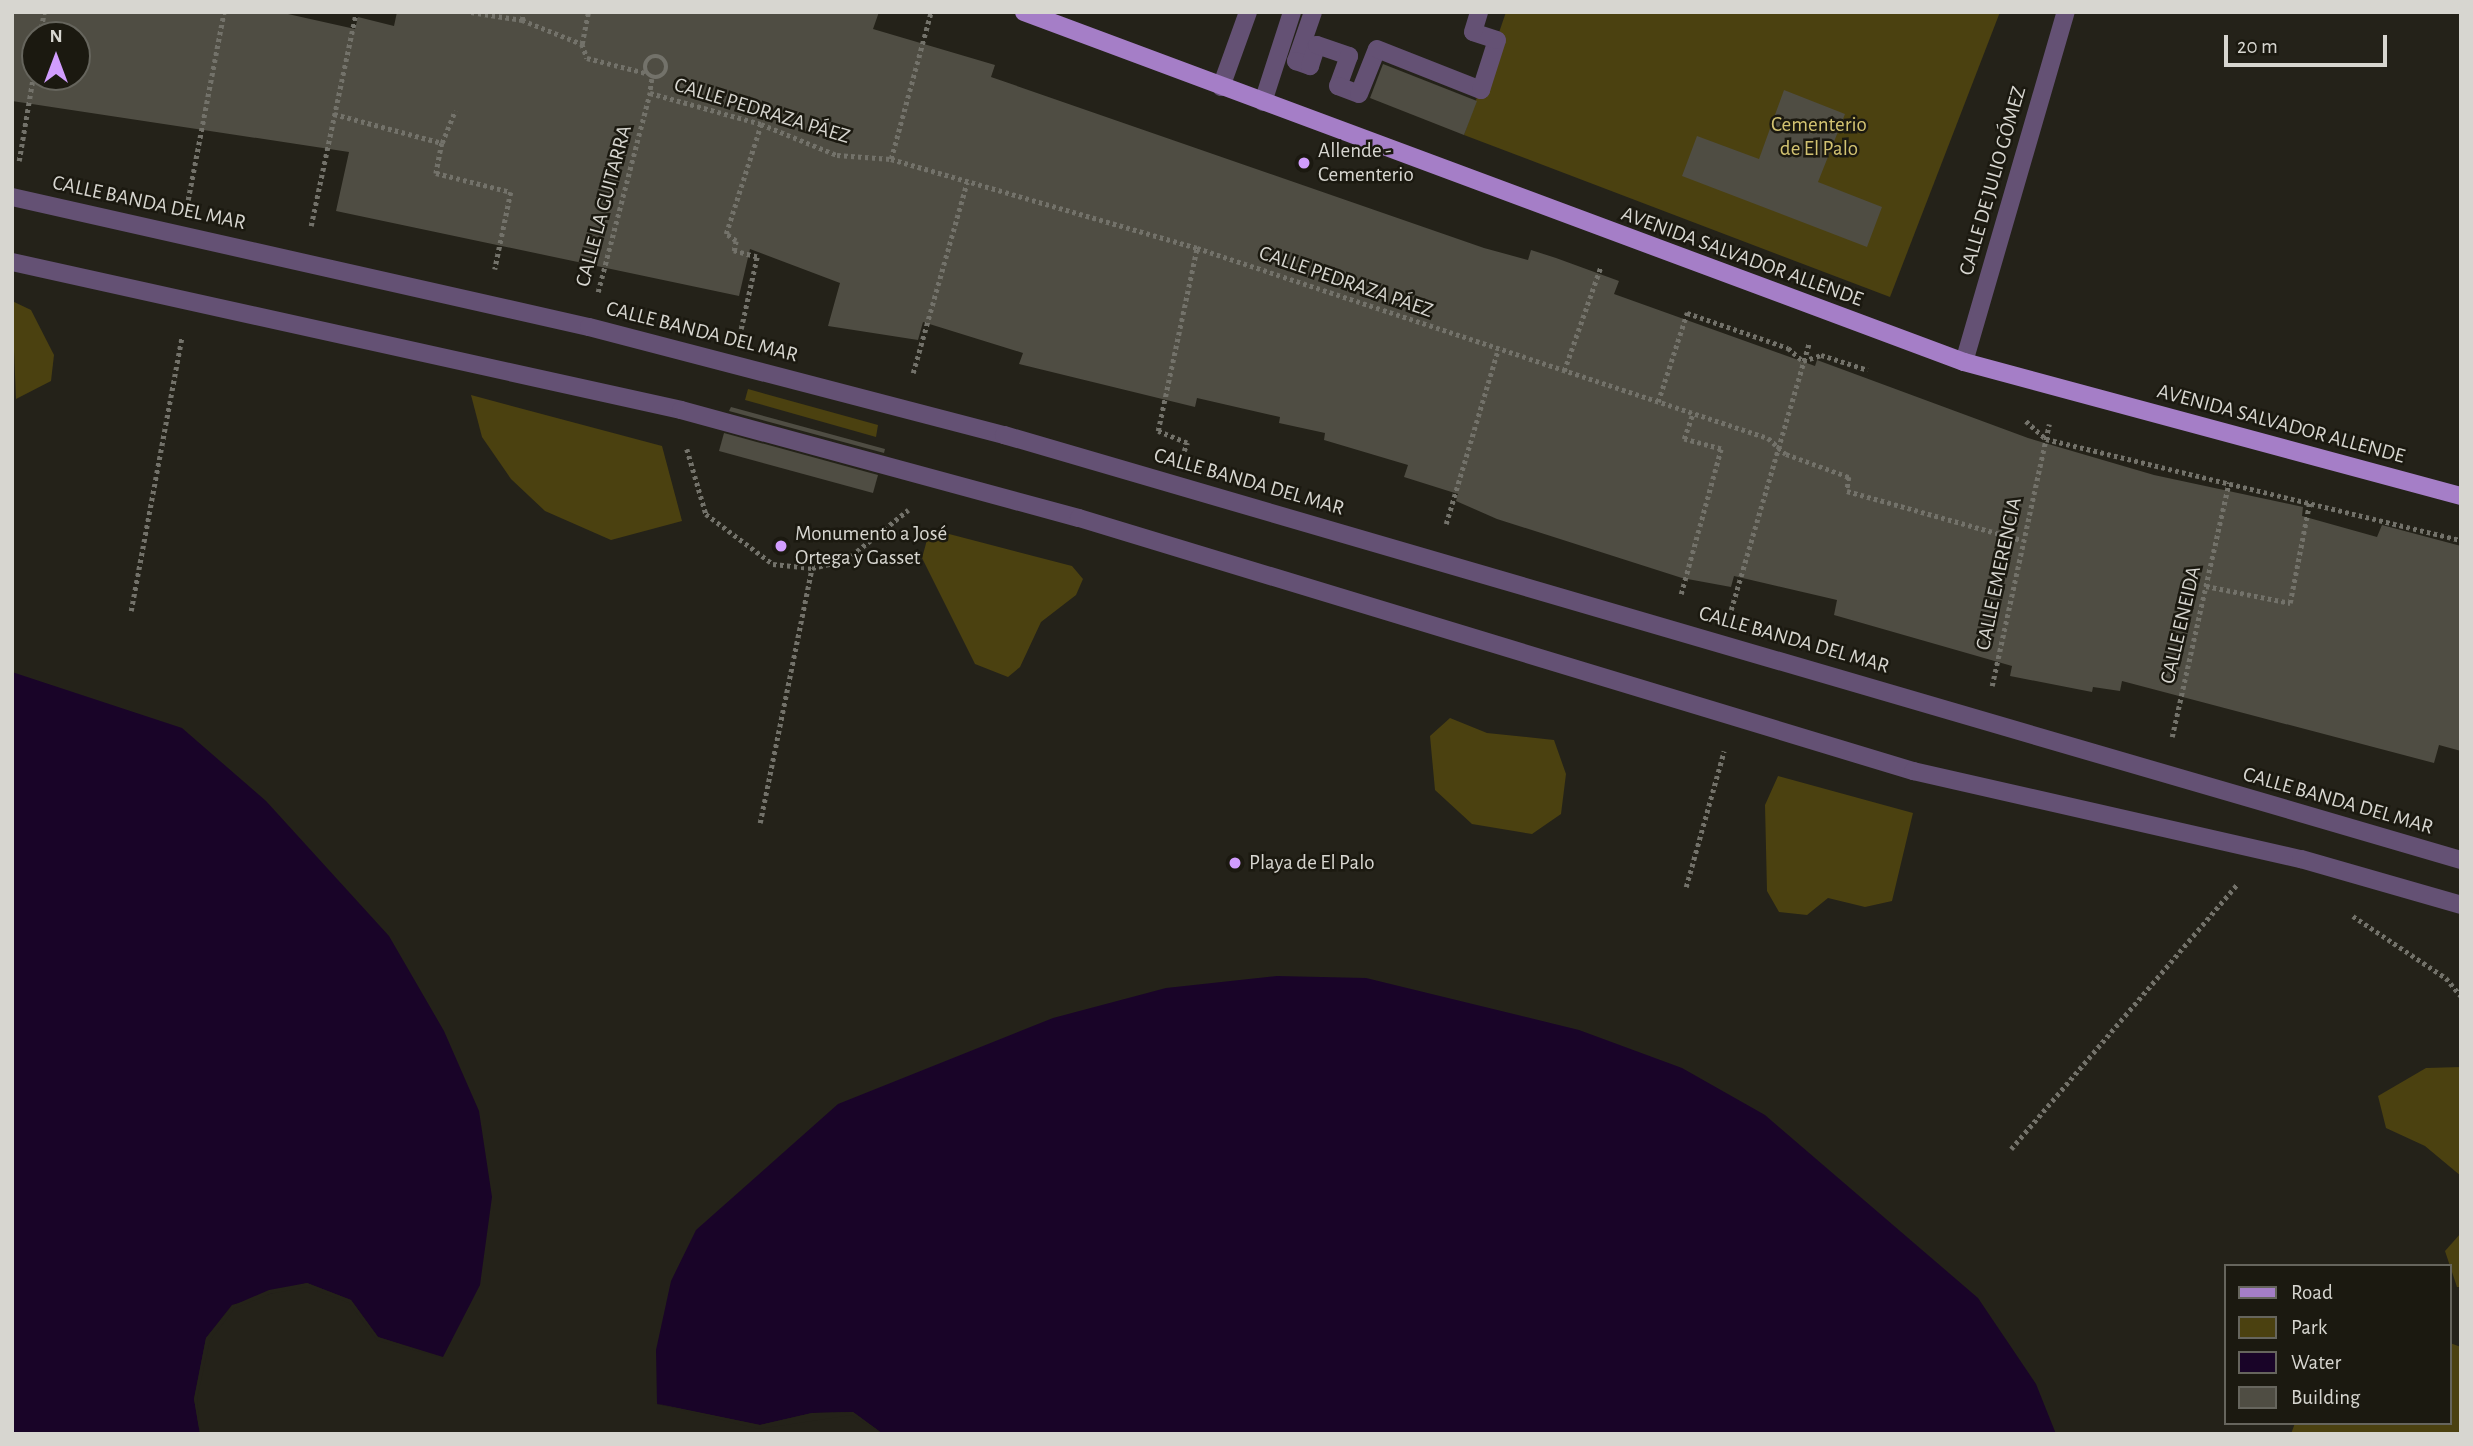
<!DOCTYPE html>
<meta charset="utf-8">
<style>
body{margin:0}
#map{position:relative;width:2473px;height:1446px;overflow:hidden;background:#242219;font-family:"Alegreya Sans",sans-serif}
div>[style]{position:absolute}
[style*='--x']{left:calc(var(--x)*1px);top:calc(var(--y)*1px);width:calc(var(--w)*1px);rotate:calc(var(--a)*1deg)}
.green>*{inset:0;background:#4b4110}
.water>*{inset:0;background:#190428}
.pier>*{inset:0;background:#242219}
.building>*{inset:0;background:#4f4d43}
.path>*{height:4.5px;margin-top:-2.25px;transform-origin:0;background:repeating-linear-gradient(90deg,#73726a 0 3.5px,transparent 0 7px)}
.path>.ring{margin:-2.25px;padding:0;box-sizing:content-box;background:none;border:4.5px solid #73726a;border-radius:50%}
.minor>*{height:18px;margin:-9px;padding:0 9px;transform-origin:9px;border-radius:9px;background:#645174}
.major>*{height:18px;margin:-9px;padding:0 9px;transform-origin:9px;border-radius:9px;background:#a57ec7}
.dots>*{width:19px;height:19px;translate:-50% -50%;box-sizing:border-box;border:4px solid #1b1910;border-radius:50%}
span{translate:-50% -50%;white-space:nowrap;text-align:center;line-height:1.15;-webkit-text-stroke:5px #1b1910;paint-order:stroke}
.street-label{font-size:21px;color:#d7d6d0}
.park-label{font-size:21px;color:#d2c271}
.poi-label{font-size:21px;color:#d7d6d0}
.left{translate:0 -50%;text-align:left}
.frame{position:absolute;inset:0;border:14px solid #d7d6d0;pointer-events:none}
.legend{position:absolute;left:2224px;top:1264px;width:228px;height:161px;box-sizing:border-box;background:#1b1910;border:2px solid #66655d;margin:0;padding:9px 12px;list-style:none;font-size:21px;color:#d7d6d0}
.legend li{display:flex;align-items:center;gap:14px;height:35px}
.legend b{width:35px;border:2px solid #66655d}
.north{position:absolute;left:21px;top:21px;width:70px;height:70px;box-sizing:border-box;background:#1b1910;border:2px solid #66655d;border-radius:50%;rotate:0deg;font-size:19px;font-weight:700;line-height:28px;text-align:center;color:#d7d6d0}
.north::after{content:'';display:block;margin:auto;width:24px;height:32px;background:#d19dfe;clip-path:polygon(50% 0,100% 100%,50% 72%,0 100%)}
.scale{position:absolute;left:2224px;top:35px;width:163px;height:32px;box-sizing:border-box;border:4px solid #d7d6d0;border-top:0;padding-left:9px;font-size:21px;line-height:24px;white-space:nowrap;color:#d7d6d0;-webkit-text-stroke:5px #1b1910;paint-order:stroke}
</style>
<div id="map">
<div class="green">
<div style="clip-path:polygon(1506px 12px,2000px 12px,1890px 297px,1464px 135px)"></div>
<div style="clip-path:polygon(12px 301px,31px 310px,54px 355px,51px 381px,16px 399px)"></div>
<div style="clip-path:polygon(748px 389px,878px 425px,876px 437px,745px 400px)"></div>
<div style="clip-path:polygon(471px 395px,662px 446px,682px 521px,611px 540px,545px 511px,511px 479px,482px 437px)"></div>
<div style="clip-path:polygon(930px 529px,1072px 566px,1083px 579px,1076px 595px,1041px 622px,1020px 667px,1008px 677px,975px 664px,922px 558px)"></div>
<div style="clip-path:polygon(1450px 718px,1487px 733px,1554px 740px,1566px 774px,1561px 814px,1532px 834px,1472px 824px,1435px 790px,1430px 736px)"></div>
<div style="clip-path:polygon(1778px 776px,1913px 813px,1892px 901px,1865px 907px,1828px 898px,1807px 915px,1779px 912px,1767px 891px,1765px 805px)"></div>
<div style="clip-path:polygon(2461px 1067px,2461px 1176px,2425px 1146px,2386px 1128px,2378px 1096px,2426px 1068px)"></div>
<div style="clip-path:polygon(2461px 1233px,2461px 1287px,2457px 1287px,2445px 1251px)"></div>
<div style="clip-path:polygon(2450px 1343px,2461px 1347px,2461px 1434px,2291px 1434px,2295px 1423px,2450px 1423px)"></div>
</div>
<div class="water">
<div style="clip-path:polygon(12px 672px,182px 728px,266px 801px,389px 936px,444px 1031px,479px 1111px,492px 1197px,480px 1285px,443px 1357px,378px 1337px,351px 1300px,307px 1283px,232px 1305px,206px 1338px,194px 1399px,200px 1434px,12px 1434px)"></div>
<div style="clip-path:polygon(1277px 976px,1366px 978px,1579px 1030px,1682px 1068px,1765px 1115px,1978px 1298px,2036px 1384px,2056px 1434px,883px 1434px,853px 1412px,812px 1413px,760px 1425px,657px 1404px,656px 1350px,671px 1281px,696px 1230px,838px 1104px,1053px 1018px,1166px 988px)"></div>
</div>
<div class="pier">
<div style="clip-path:polygon(307px 1283px,351px 1300px,378px 1337px,446px 1359px,377px 1340px,349px 1303px,307px 1287px,270px 1294px,235px 1308px,210px 1340px,197px 1399px,200px 1434px,194px 1399px,206px 1338px,232px 1306px,269px 1290px)"></div>
<div style="clip-path:polygon(654px 1403px,760px 1425px,812px 1413px,853px 1412px,883px 1434px,852px 1415px,759px 1429px)"></div>
</div>
<div class="building">
<div style="clip-path:polygon(evenodd,12px 12px,279px 12px,355px 29px,358px 17px,394px 26px,397px 12px,879px 12px,873px 29px,995px 65px,991px 77px,1484px 248px,1528px 260px,1531px 250px,1556px 258px,1619px 281px,1614px 294px,1815px 366px,1817px 360px,2028px 438px,2154px 475px,2303px 507px,2302px 516px,2377px 537px,2382px 525px,2461px 546px,2461px 751px,2439px 745px,2434px 763px,2122px 681px,2120px 691px,2093px 687px,2092px 692px,2010px 676px,2012px 666px,1834px 615px,1837px 600px,1734px 576px,1731px 587px,1682px 578px,1497px 519px,1456px 501px,1458px 494px,1404px 477px,1408px 465px,1324px 440px,1325px 433px,1279px 423px,1280px 417px,1197px 398px,1195px 407px,1019px 364px,1023px 353px,923px 322px,918px 340px,828px 326px,840px 283px,750px 249px,739px 296px,336px 211px,349px 152px,12px 101px,12px 12px,35px 35px,77px 35px,77px 77px,35px 77px,35px 35px)"></div>
<div style="clip-path:polygon(1383px 64px,1477px 101px,1464px 135px,1370px 98px)"></div>
<div style="clip-path:polygon(1784px 90px,1845px 114px,1818px 182px,1882px 207px,1867px 247px,1682px 176px,1697px 136px,1759px 159px)"></div>
<div style="clip-path:polygon(731px 407px,885px 449px,884px 453px,729px 411px)"></div>
<div style="clip-path:polygon(724px 433px,878px 475px,873px 493px,719px 451px)"></div>
</div>
<div class="path">
<div style="--x:327;--y:12;--w:13;--a:0"></div>
<div style="--x:471;--y:12;--w:52;--a:8.9"></div>
<div style="--x:522;--y:20;--w:65;--a:21.8"></div>
<div style="--x:582;--y:44;--w:15;--a:70"></div>
<div style="--x:587;--y:58;--w:61;--a:14.3"></div>
<div style="--x:522;--y:20;--w:8;--a:-76"></div>
<div style="--x:40;--y:35;--w:23;--a:-80"></div>
<div style="--x:582;--y:44;--w:33;--a:-79"></div>
<div class="ring" style="left:645px;top:56px;width:17.5px;height:17.5px"></div>
<div style="--x:652;--y:79;--w:14;--a:98"></div>
<div style="--x:650;--y:93;--w:115;--a:15.6"></div>
<div style="--x:761;--y:124;--w:82;--a:22.2"></div>
<div style="--x:837;--y:155;--w:54;--a:4.2"></div>
<div style="--x:891;--y:159;--w:319;--a:16.2"></div>
<div style="--x:1197;--y:248;--w:602;--a:18.4"></div>
<div style="--x:1768;--y:438;--w:24;--a:42"></div>
<div style="--x:1786;--y:454;--w:67;--a:20.1"></div>
<div style="--x:1849;--y:477;--w:14;--a:98"></div>
<div style="--x:1847;--y:491;--w:181;--a:15.7"></div>
<div style="--x:334;--y:114;--w:112;--a:15"></div>
<div style="--x:442;--y:143;--w:31;--a:101"></div>
<div style="--x:436;--y:173;--w:77;--a:14.2"></div>
<div style="--x:511;--y:192;--w:79;--a:101.7"></div>
<div style="--x:442;--y:143;--w:35;--a:-68"></div>
<div style="--x:891;--y:159;--w:152;--a:-74.8"></div>
<div style="--x:19;--y:161;--w:97;--a:-80.5"></div>
<div style="--x:188;--y:200;--w:191;--a:-79.2"></div>
<div style="--x:311;--y:226;--w:219;--a:-78.1"></div>
<div style="--x:598;--y:292;--w:206;--a:-75.4"></div>
<div style="--x:741;--y:329;--w:74;--a:-77.5"></div>
<div style="--x:757;--y:257;--w:24;--a:-165"></div>
<div style="--x:734;--y:251;--w:10;--a:-79"></div>
<div style="--x:736;--y:241;--w:12;--a:-145"></div>
<div style="--x:726;--y:234;--w:115;--a:-72.3"></div>
<div style="--x:1564;--y:371;--w:111;--a:-70.6"></div>
<div style="--x:913;--y:373;--w:198;--a:-74.2"></div>
<div style="--x:1658;--y:402;--w:94;--a:-72"></div>
<div style="--x:1687;--y:313;--w:107;--a:19.1"></div>
<div style="--x:1788;--y:348;--w:20;--a:41"></div>
<div style="--x:1803;--y:361;--w:19;--a:-18"></div>
<div style="--x:1821;--y:355;--w:49;--a:17.7"></div>
<div style="--x:2026;--y:421;--w:27;--a:42"></div>
<div style="--x:2046;--y:439;--w:427;--a:13.7"></div>
<div style="--x:687;--y:449;--w:68;--a:73.7"></div>
<div style="--x:706;--y:514;--w:84;--a:36.7"></div>
<div style="--x:773;--y:564;--w:39;--a:6"></div>
<div style="--x:812;--y:568;--w:35;--a:-13"></div>
<div style="--x:846;--y:560;--w:80;--a:-38.9"></div>
<div style="--x:1184;--y:451;--w:9;--a:-69"></div>
<div style="--x:1187;--y:443;--w:31;--a:-158"></div>
<div style="--x:1158;--y:431;--w:187;--a:-78"></div>
<div style="--x:1446;--y:524;--w:182;--a:-73.4"></div>
<div style="--x:2206;--y:586;--w:86;--a:11.4"></div>
<div style="--x:2290;--y:603;--w:105;--a:-79"></div>
<div style="--x:1681;--y:594;--w:150;--a:-74.6"></div>
<div style="--x:1721;--y:449;--w:38;--a:-165"></div>
<div style="--x:1684;--y:439;--w:28;--a:-71"></div>
<div style="--x:1731;--y:610;--w:278;--a:-73.7"></div>
<div style="--x:131;--y:611;--w:279;--a:-79.5"></div>
<div style="--x:1992;--y:686;--w:268;--a:-77.7"></div>
<div style="--x:2172;--y:737;--w:261;--a:-77.4"></div>
<div style="--x:760;--y:823;--w:260;--a:-78.5"></div>
<div style="--x:1686;--y:887;--w:141;--a:-74.4"></div>
<div style="--x:2353;--y:916;--w:112;--a:33.7"></div>
<div style="--x:2446;--y:978;--w:23;--a:50"></div>
<div style="--x:2011;--y:1149;--w:348;--a:-49.5"></div>
</div>
<div class="minor">
<div style="--x:1313;--y:12;--w:52;--a:109.1"></div>
<div style="--x:1296;--y:61;--w:15;--a:20"></div>
<div style="--x:1310;--y:66;--w:22;--a:-72"></div>
<div style="--x:1317;--y:45;--w:34;--a:19"></div>
<div style="--x:1349;--y:56;--w:32;--a:110"></div>
<div style="--x:1338;--y:86;--w:22;--a:21"></div>
<div style="--x:1359;--y:94;--w:48;--a:-68.2"></div>
<div style="--x:1377;--y:49;--w:112;--a:21.5"></div>
<div style="--x:1481;--y:90;--w:52;--a:-72.3"></div>
<div style="--x:1497;--y:40;--w:25;--a:-162"></div>
<div style="--x:1473;--y:32;--w:21;--a:-73"></div>
<div style="--x:1221;--y:87;--w:80;--a:-70.2"></div>
<div style="--x:1263;--y:102;--w:95;--a:-72.1"></div>
<div style="--x:12;--y:197;--w:591;--a:12.7"></div>
<div style="--x:589;--y:327;--w:429;--a:14.6"></div>
<div style="--x:1004;--y:435;--w:1518;--a:16.26"></div>
<div style="--x:12;--y:262;--w:685;--a:12.47"></div>
<div style="--x:681;--y:410;--w:412;--a:15.2"></div>
<div style="--x:1079;--y:518;--w:872;--a:16.88"></div>
<div style="--x:1913;--y:771;--w:398;--a:12.8"></div>
<div style="--x:2301;--y:859;--w:166;--a:16"></div>
<div style="--x:1964;--y:362;--w:365;--a:-73.8"></div>
</div>
<div class="major">
<div style="--x:1024;--y:12;--w:1003;--a:20.42"></div>
<div style="--x:1964;--y:362;--w:515;--a:15.09"></div>
</div>
<div class="dots">
<div style="left:1304px;top:163px;background:#d19dfe"></div>
<div style="left:781px;top:546px;background:#d19dfe"></div>
<div style="left:1235px;top:863px;background:#d19dfe"></div>
</div>
<div class="street-label">
<span style="left:762px;top:111px;rotate:17deg">CALLE PEDRAZA PÁEZ</span>
<span style="left:1993px;top:181px;rotate:-74deg">CALLE DE JULIO GÓMEZ</span>
<span style="left:149px;top:203px;rotate:12deg">CALLE BANDA DEL MAR</span>
<span style="left:604px;top:206px;rotate:-75deg">CALLE LA GUITARRA</span>
<span style="left:1742px;top:257px;rotate:20deg">AVENIDA SALVADOR ALLENDE</span>
<span style="left:1346px;top:282px;rotate:19deg">CALLE PEDRAZA PÁEZ</span>
<span style="left:702px;top:332px;rotate:14deg">CALLE BANDA DEL MAR</span>
<span style="left:2281px;top:424px;rotate:15deg">AVENIDA SALVADOR ALLENDE</span>
<span style="left:1249px;top:482px;rotate:16deg">CALLE BANDA DEL MAR</span>
<span style="left:1999px;top:574px;rotate:-78deg">CALLE EMERENCIA</span>
<span style="left:2181px;top:625px;rotate:-77deg">CALLE ENEIDA</span>
<span style="left:1794px;top:640px;rotate:16deg">CALLE BANDA DEL MAR</span>
<span style="left:2338px;top:801px;rotate:16deg">CALLE BANDA DEL MAR</span>
</div>
<div class="park-label">
<span style="left:1819px;top:137px">Cementerio<br>de El Palo</span>
</div>
<div class="poi-label">
<span class="left" style="left:1318px;top:163px">Allende -<br>Cementerio</span>
<span class="left" style="left:795px;top:546px">Monumento a José<br>Ortega y Gasset</span>
<span class="left" style="left:1249px;top:863px">Playa de El Palo</span>
</div>
<div class="frame"></div>
<ul class="legend">
<li><b style="height:9px;background:#a57ec7"></b>Road</li>
<li><b style="height:19px;background:#4b4110"></b>Park</li>
<li><b style="height:19px;background:#190428"></b>Water</li>
<li><b style="height:19px;background:#4f4d43"></b>Building</li>
</ul>
<div class="north">N</div>
<div class="scale">20 m</div>
</div>
